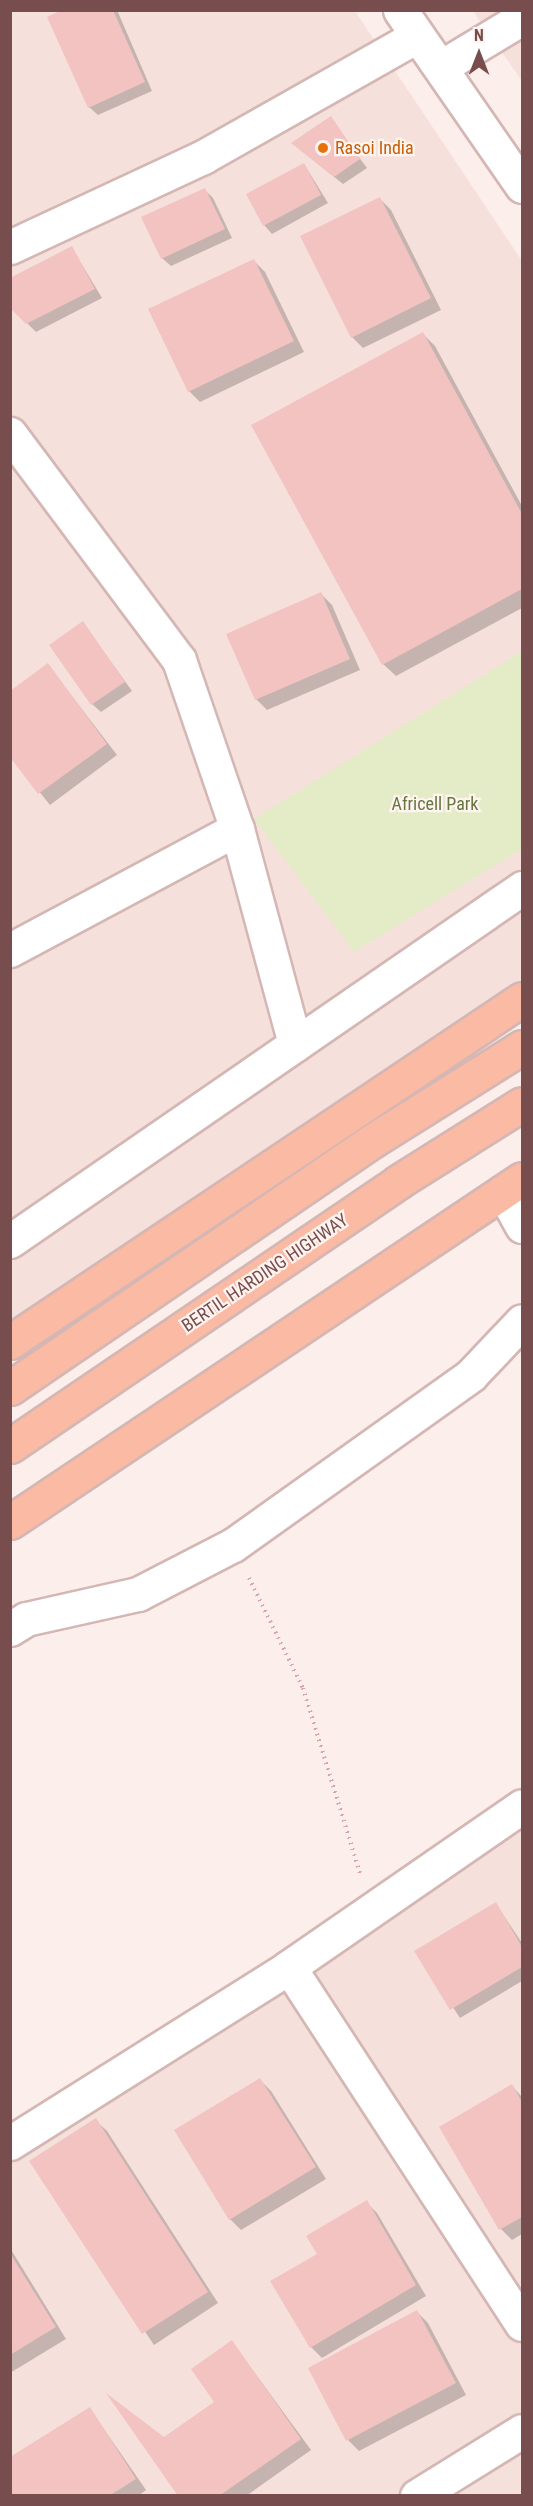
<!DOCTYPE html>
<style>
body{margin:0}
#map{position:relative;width:533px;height:2506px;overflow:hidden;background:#fceeea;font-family:"Roboto Condensed",sans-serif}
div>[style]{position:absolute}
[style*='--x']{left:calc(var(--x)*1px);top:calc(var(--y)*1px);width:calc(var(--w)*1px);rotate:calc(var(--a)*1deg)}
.residential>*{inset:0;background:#f6e0db}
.green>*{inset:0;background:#e3ebc7}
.shadow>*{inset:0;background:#0003}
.building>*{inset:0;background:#f2c3c1}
.path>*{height:4px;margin-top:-2px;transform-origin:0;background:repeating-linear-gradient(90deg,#d7a5a4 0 1.5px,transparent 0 6px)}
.roads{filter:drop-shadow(2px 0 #d4b7b4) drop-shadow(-2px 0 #d4b7b4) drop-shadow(0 2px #d4b7b4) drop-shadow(0 -2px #d4b7b4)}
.minor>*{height:33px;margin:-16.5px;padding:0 16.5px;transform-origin:16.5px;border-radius:16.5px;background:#fff}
.major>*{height:33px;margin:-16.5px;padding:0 16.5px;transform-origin:16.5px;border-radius:16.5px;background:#fabaa3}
.dots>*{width:16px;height:16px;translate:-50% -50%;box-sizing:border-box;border:3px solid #fff4f0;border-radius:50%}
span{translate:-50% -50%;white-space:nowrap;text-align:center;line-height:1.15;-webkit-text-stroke:4.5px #fff4f0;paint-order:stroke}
.food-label{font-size:18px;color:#c56008}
.left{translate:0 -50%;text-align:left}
.park-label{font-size:18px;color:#657741}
.street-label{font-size:18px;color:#784d4d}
.frame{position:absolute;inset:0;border:12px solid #784d4d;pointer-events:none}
.north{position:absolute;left:449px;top:24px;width:60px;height:60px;-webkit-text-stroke:4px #fff4f0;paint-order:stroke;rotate:0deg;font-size:16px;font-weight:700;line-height:24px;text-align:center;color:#784d4d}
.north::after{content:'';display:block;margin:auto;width:21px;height:27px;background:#784d4d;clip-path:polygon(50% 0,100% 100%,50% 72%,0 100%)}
</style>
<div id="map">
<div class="residential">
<div style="clip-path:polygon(11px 11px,355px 11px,522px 261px,522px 1005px,11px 1343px)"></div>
<div style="clip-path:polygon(473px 11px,522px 11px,522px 81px)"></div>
<div style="clip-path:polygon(522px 1830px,522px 2495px,11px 2495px,10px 2158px)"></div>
</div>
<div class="green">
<div style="clip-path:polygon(522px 651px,522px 849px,354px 952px,254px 819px)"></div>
</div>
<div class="shadow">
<div style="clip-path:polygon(66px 10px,117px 10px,152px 91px,98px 115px,89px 107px)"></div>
<div style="clip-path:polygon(330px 118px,367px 168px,343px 184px,302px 151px)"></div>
<div style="clip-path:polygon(304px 164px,328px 203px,272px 234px,264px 225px)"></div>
<div style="clip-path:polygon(205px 190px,213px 198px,232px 238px,171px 266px,162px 258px)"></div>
<div style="clip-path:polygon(379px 198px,391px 210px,441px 310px,363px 348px,352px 337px)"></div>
<div style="clip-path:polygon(72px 248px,102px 298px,36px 332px,10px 306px)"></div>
<div style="clip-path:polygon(254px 261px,265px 272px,304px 352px,200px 402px,189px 391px)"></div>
<div style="clip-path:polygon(423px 334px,435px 346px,522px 506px,522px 608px,396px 676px,383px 664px)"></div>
<div style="clip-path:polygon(321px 594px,332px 605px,360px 670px,267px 710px,256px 699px)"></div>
<div style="clip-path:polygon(83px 623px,132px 691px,101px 712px,92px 704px)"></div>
<div style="clip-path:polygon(48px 665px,117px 755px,50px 805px,10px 755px)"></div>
<div style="clip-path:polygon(496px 1904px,522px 1943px,522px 1981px,460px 2018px,416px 1951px)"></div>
<div style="clip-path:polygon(260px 2080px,271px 2091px,326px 2179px,241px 2230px,230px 2219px,176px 2130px)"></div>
<div style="clip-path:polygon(512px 2086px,522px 2097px,522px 2234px,512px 2240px,501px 2229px,441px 2127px)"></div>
<div style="clip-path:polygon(95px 2120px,107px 2131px,218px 2303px,154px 2345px,31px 2162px)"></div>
<div style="clip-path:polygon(366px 2202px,377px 2213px,426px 2296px,322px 2358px,311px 2347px,319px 2254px)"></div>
<div style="clip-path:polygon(10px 2248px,66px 2339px,10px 2373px)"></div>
<div style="clip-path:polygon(417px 2312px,428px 2323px,466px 2395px,359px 2451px,348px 2440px)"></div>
<div style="clip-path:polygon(232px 2342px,311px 2450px,246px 2496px,179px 2496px,164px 2439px,216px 2402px)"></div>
<div style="clip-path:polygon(90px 2409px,146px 2490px,138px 2496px,10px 2496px)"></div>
</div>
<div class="building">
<div style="clip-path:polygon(62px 10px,113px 10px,145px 82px,88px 108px,47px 17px)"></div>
<div style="clip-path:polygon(331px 116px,360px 159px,334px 177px,291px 143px)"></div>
<div style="clip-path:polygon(304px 163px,321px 195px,263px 226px,246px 194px)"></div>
<div style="clip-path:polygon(205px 188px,225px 229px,161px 259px,141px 217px)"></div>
<div style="clip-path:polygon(380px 197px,431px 298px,351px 338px,300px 236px)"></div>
<div style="clip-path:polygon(72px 246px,95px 289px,26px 324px,10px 308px,10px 278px)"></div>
<div style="clip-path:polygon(254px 259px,294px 341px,188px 392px,148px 309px)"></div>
<div style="clip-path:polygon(423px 332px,522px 514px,522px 589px,382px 665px,251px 425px)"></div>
<div style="clip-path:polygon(321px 592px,350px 659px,255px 700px,226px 634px)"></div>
<div style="clip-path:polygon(83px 621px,125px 682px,91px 705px,49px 645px)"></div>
<div style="clip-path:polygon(48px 663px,107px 744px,38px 794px,10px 757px,10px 691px)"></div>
<div style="clip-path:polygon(496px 1902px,522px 1947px,522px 1967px,450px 2010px,414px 1951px)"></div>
<div style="clip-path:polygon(260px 2078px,316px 2167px,229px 2220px,174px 2130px)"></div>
<div style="clip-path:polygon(512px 2084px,522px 2102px,522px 2217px,499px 2230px,439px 2127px)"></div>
<div style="clip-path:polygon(96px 2118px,208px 2292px,142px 2334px,29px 2161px)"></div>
<div style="clip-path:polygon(367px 2200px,416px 2285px,310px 2348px,270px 2281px,317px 2254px,306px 2236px)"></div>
<div style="clip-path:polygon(10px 2253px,56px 2327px,10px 2355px)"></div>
<div style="clip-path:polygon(417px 2310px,456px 2383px,346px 2441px,308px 2368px)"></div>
<div style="clip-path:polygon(232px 2340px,301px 2439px,219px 2496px,178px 2496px,106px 2393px,164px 2437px,214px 2402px,191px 2369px)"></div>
<div style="clip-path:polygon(90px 2407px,136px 2479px,109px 2496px,10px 2496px,10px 2457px)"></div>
</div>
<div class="path">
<div style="--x:249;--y:1578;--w:123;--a:63.9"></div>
<div style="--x:303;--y:1688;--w:194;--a:72.9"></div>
</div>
<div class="roads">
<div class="minor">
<div style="--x:400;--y:10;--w:214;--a:55.3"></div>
<div style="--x:441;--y:67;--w:95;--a:-31.2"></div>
<div style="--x:10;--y:247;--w:213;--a:-25"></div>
<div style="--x:203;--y:157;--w:246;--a:-29.5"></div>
<div style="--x:10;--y:434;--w:282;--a:53.2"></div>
<div style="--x:179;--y:660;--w:179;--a:71.1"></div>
<div style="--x:237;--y:829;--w:223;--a:74.9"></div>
<div style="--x:10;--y:950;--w:257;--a:-28.1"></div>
<div style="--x:503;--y:1192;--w:39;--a:61"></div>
<div style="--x:10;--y:1241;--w:622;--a:-34.58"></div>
<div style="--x:10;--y:1629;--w:19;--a:-32"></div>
<div style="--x:26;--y:1619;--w:115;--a:-12.6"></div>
<div style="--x:138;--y:1594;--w:107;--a:-27.3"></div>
<div style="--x:233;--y:1545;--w:292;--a:-35.5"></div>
<div style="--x:471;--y:1375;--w:74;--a:-46.6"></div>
<div style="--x:289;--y:1967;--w:426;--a:56.9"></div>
<div style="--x:10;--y:2143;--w:330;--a:-32.2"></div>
<div style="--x:289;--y:1967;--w:283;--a:-34.6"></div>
<div style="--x:417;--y:2496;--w:123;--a:-31.8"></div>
</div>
<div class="major">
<div style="--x:10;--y:1342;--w:616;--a:-33.82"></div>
<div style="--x:10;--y:1388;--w:438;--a:-34.3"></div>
<div style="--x:372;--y:1141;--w:177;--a:-32.1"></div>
<div style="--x:10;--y:1446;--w:469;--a:-34.2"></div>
<div style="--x:398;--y:1182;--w:146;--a:-32.2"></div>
<div style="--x:10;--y:1522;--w:616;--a:-33.82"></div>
</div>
</div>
<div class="dots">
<div style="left:323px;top:148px;background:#e8710a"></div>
</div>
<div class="food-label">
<span class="left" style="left:335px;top:148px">Rasoi India</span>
</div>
<div class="park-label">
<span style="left:435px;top:804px">Africell Park</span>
</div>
<div class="street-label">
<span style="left:265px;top:1273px;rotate:-34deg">BERTIL HARDING HIGHWAY</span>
</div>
<div class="frame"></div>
<div class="north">N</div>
</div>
